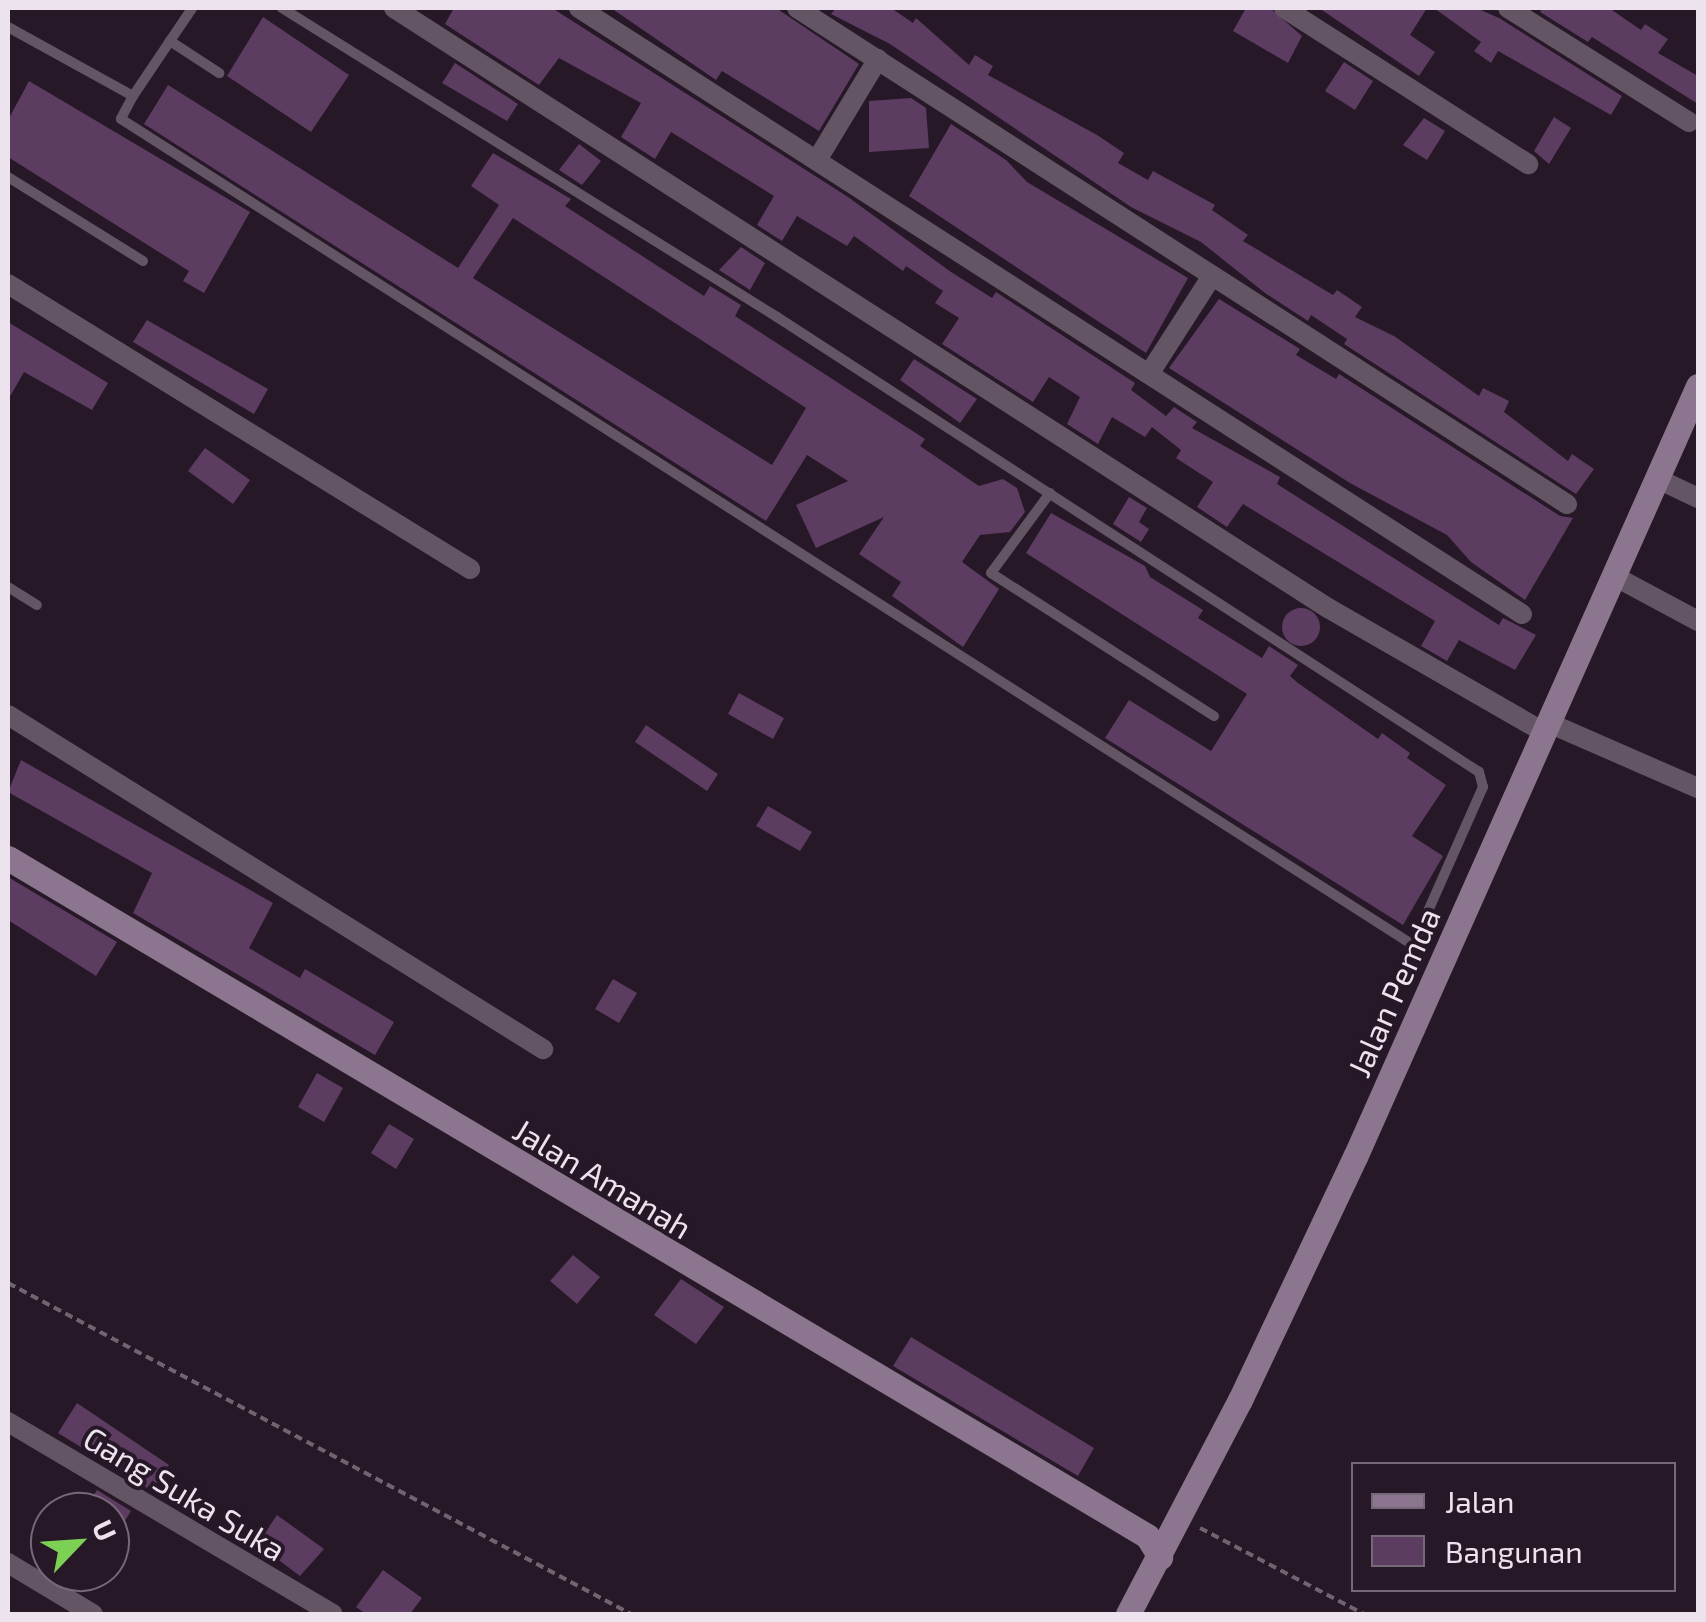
<!DOCTYPE html>
<style>
body{margin:0}
#map{position:relative;width:1706px;height:1622px;overflow:hidden;background:#261827;font-family:"Exo 2",sans-serif}
div>[style]{position:absolute}
[style*='--x']{left:calc(var(--x)*1px);top:calc(var(--y)*1px);width:calc(var(--w)*1px);rotate:calc(var(--a)*1deg)}
.building>*{inset:0;background:#5c3c60}
.round{border-radius:50%}
.path>*{height:4px;margin-top:-2px;transform-origin:0;background:repeating-linear-gradient(90deg,#706471 0 8px,transparent 0 13px)}
.lane>*{height:10px;margin:-5px;padding:0 5px;transform-origin:5px;border-radius:5px;background:#645565}
.street>*{height:20px;margin:-10px;padding:0 10px;transform-origin:10px;border-radius:10px;background:#645565}
.secondary>*{height:25px;margin:-12.5px;padding:0 12.5px;transform-origin:12.5px;border-radius:12.5px;background:#8c758f}
span{translate:-50% -50%;white-space:nowrap;text-align:center;line-height:1.15;-webkit-text-stroke:8px #261827;paint-order:stroke}
.street-label{font-size:32px;color:#ede3ee}
.frame{position:absolute;inset:0;border:10px solid #ede3ee;pointer-events:none}
.legend{position:absolute;left:1351px;top:1462px;width:325px;height:130px;box-sizing:border-box;background:#261827;border:2px solid #766977;margin:0;padding:12px 18px;list-style:none;font-size:30px;color:#ede3ee}
.legend li{display:flex;align-items:center;gap:20px;height:50px}
.legend b{width:50px;border:2px solid #766977}
.north{position:absolute;left:30px;top:1492px;width:100px;height:100px;box-sizing:border-box;background:#261827;border:2px solid #766977;border-radius:50%;rotate:65deg;font-size:28px;font-weight:700;line-height:40px;text-align:center;color:#ede3ee}
.north::after{content:'';display:block;margin:auto;width:35px;height:45px;background:#7cd155;clip-path:polygon(50% 0,100% 100%,50% 72%,0 100%)}
</style>
<div id="map">
<div class="building">
<div style="clip-path:polygon(454px 8px,552px 8px,848px 197px,951px 272px,992px 298px,996px 292px,1135px 383px,1131px 390px,1166px 416px,1174px 407px,1197px 422px,1192px 428px,1280px 477px,1277px 484px,1499px 625px,1503px 618px,1536px 635px,1515px 670px,1459px 640px,1447px 661px,1421px 646px,1435px 621px,1243px 504px,1227px 527px,1197px 507px,1213px 482px,1176px 458px,1181px 450px,1152px 427px,1145px 437px,1112px 417px,1098px 444px,1067px 424px,1080px 397px,1049px 377px,1033px 402px,942px 344px,959px 318px,935px 303px,943px 291px,906px 266px,903px 271px,854px 236px,847px 246px,797px 216px,782px 241px,757px 225px,774px 196px,671px 132px,655px 159px,621px 137px,641px 103px,559px 58px,539px 85px,445px 24px)"></div>
<div style="clip-path:polygon(611px 8px,776px 8px,859px 64px,819px 131px,722px 71px,716px 80px)"></div>
<div style="clip-path:polygon(836px 8px,891px 8px,913px 23px,916px 18px,969px 65px,975px 55px,993px 66px,988px 75px,1097px 135px,1124px 153px,1118px 163px,1148px 180px,1153px 171px,1215px 205px,1212px 210px,1248px 235px,1243px 241px,1333px 295px,1337px 290px,1362px 307px,1355px 317px,1394px 336px,1479px 396px,1483px 388px,1509px 401px,1504px 412px,1568px 461px,1572px 454px,1594px 469px,1576px 494px,1344px 344px,1347px 339px,1311px 315px,1308px 321px,1265px 293px,1201px 242px,1131px 207px,890px 44px,831px 14px)"></div>
<div style="clip-path:polygon(1246px 8px,1270px 8px,1302px 36px,1288px 63px,1233px 31px)"></div>
<div style="clip-path:polygon(1319px 8px,1427px 8px,1410px 35px,1435px 52px,1419px 76px)"></div>
<div style="clip-path:polygon(1434px 8px,1476px 8px,1499px 18px,1622px 96px,1611px 115px,1498px 51px,1491px 63px,1474px 51px,1481px 42px)"></div>
<div style="clip-path:polygon(1543px 8px,1609px 8px,1641px 30px,1645px 24px,1668px 39px,1658px 53px,1698px 76px,1698px 104px,1592px 37px,1588px 42px,1540px 12px)"></div>
<div style="clip-path:polygon(263px 17px,349px 75px,311px 132px,227px 76px)"></div>
<div style="clip-path:polygon(1344px 62px,1373px 81px,1355px 110px,1325px 91px)"></div>
<div style="clip-path:polygon(455px 63px,518px 104px,507px 121px,442px 83px)"></div>
<div style="clip-path:polygon(29px 81px,250px 212px,204px 293px,183px 281px,189px 271px,8px 157px,8px 120px)"></div>
<div style="clip-path:polygon(evenodd,168px 85px,458px 268px,499px 205px,471px 186px,493px 153px,571px 199px,565px 206px,704px 296px,710px 286px,741px 305px,735px 316px,925px 439px,920px 446px,979px 486px,1003px 479px,1017px 488px,1025px 512px,1010px 532px,980px 535px,962px 562px,999px 589px,963px 647px,892px 596px,901px 582px,859px 554px,884px 517px,816px 548px,796px 505px,848px 481px,807px 455px,766px 521px,144px 124px,168px 85px,513px 218px,806px 408px,772px 465px,473px 278px,513px 218px)"></div>
<div style="clip-path:polygon(911px 98px,926px 108px,929px 148px,869px 152px,869px 101px)"></div>
<div style="clip-path:polygon(1554px 117px,1571px 128px,1549px 164px,1534px 151px)"></div>
<div style="clip-path:polygon(1424px 118px,1445px 131px,1427px 160px,1403px 145px)"></div>
<div style="clip-path:polygon(951px 124px,1006px 160px,1027px 182px,1188px 278px,1146px 353px,909px 196px)"></div>
<div style="clip-path:polygon(579px 144px,601px 161px,582px 185px,559px 170px)"></div>
<div style="clip-path:polygon(741px 247px,765px 263px,750px 290px,719px 270px)"></div>
<div style="clip-path:polygon(1219px 299px,1300px 349px,1296px 355px,1336px 379px,1339px 374px,1560px 516px,1573px 518px,1525px 600px,1471px 562px,1447px 535px,1350px 483px,1169px 368px)"></div>
<div style="clip-path:polygon(147px 320px,268px 389px,254px 414px,133px 342px)"></div>
<div style="clip-path:polygon(8px 322px,108px 383px,92px 410px,24px 372px,8px 400px)"></div>
<div style="clip-path:polygon(914px 359px,977px 399px,960px 423px,900px 380px)"></div>
<div style="clip-path:polygon(205px 448px,250px 480px,233px 504px,188px 471px)"></div>
<div style="clip-path:polygon(1129px 497px,1147px 508px,1139px 522px,1149px 529px,1141px 542px,1113px 524px)"></div>
<div style="clip-path:polygon(1051px 513px,1145px 566px,1150px 577px,1203px 610px,1198px 618px,1262px 658px,1269px 646px,1298px 665px,1290px 676px,1298px 683px,1378px 739px,1382px 733px,1410px 753px,1407px 758px,1446px 785px,1412px 836px,1443px 856px,1403px 925px,1105px 738px,1129px 700px,1211px 751px,1247px 694px,1026px 553px)"></div>
<div class="round" style="left:1282px;top:608px;width:38px;height:38px"></div>
<div style="clip-path:polygon(739px 693px,784px 718px,773px 739px,728px 714px)"></div>
<div style="clip-path:polygon(646px 725px,718px 774px,707px 791px,635px 742px)"></div>
<div style="clip-path:polygon(21px 760px,273px 903px,249px 948px,300px 978px,305px 969px,394px 1022px,375px 1055px,133px 913px,152px 873px,8px 792px)"></div>
<div style="clip-path:polygon(768px 806px,812px 832px,800px 851px,756px 826px)"></div>
<div style="clip-path:polygon(8px 877px,117px 942px,96px 976px,8px 920px)"></div>
<div style="clip-path:polygon(613px 979px,637px 993px,619px 1023px,595px 1009px)"></div>
<div style="clip-path:polygon(317px 1073px,343px 1088px,324px 1122px,298px 1107px)"></div>
<div style="clip-path:polygon(389px 1124px,414px 1139px,396px 1169px,371px 1153px)"></div>
<div style="clip-path:polygon(573px 1255px,600px 1277px,577px 1304px,550px 1281px)"></div>
<div style="clip-path:polygon(681px 1279px,724px 1307px,696px 1344px,654px 1315px)"></div>
<div style="clip-path:polygon(911px 1337px,1094px 1448px,1078px 1476px,893px 1366px)"></div>
<div style="clip-path:polygon(77px 1403px,169px 1465px,152px 1491px,58px 1433px)"></div>
<div style="clip-path:polygon(97px 1490px,131px 1511px,110px 1545px,110px 1512px,83px 1512px)"></div>
<div style="clip-path:polygon(277px 1515px,324px 1549px,300px 1576px,257px 1544px)"></div>
<div style="clip-path:polygon(383px 1570px,422px 1598px,410px 1614px,366px 1614px,356px 1607px)"></div>
</div>
<div class="path">
<div style="--x:8;--y:1283;--w:705;--a:27.98"></div>
<div style="--x:1200;--y:1528;--w:185;--a:27.7"></div>
</div>
<div class="lane">
<div style="--x:8;--y:27;--w:143;--a:28.9"></div>
<div style="--x:133;--y:96;--w:66;--a:-56.1"></div>
<div style="--x:170;--y:41;--w:59;--a:33.1"></div>
<div style="--x:170;--y:41;--w:40;--a:-56"></div>
<div style="--x:133;--y:96;--w:26;--a:118"></div>
<div style="--x:121;--y:119;--w:1533;--a:32.59"></div>
<div style="--x:1413;--y:945;--w:173;--a:-66.1"></div>
<div style="--x:1483;--y:787;--w:16;--a:-105"></div>
<div style="--x:1479;--y:772;--w:837;--a:-147.05"></div>
<div style="--x:777;--y:317;--w:584;--a:-148.03"></div>
<div style="--x:8;--y:177;--w:159;--a:31.9"></div>
<div style="--x:1050;--y:493;--w:99;--a:126.4"></div>
<div style="--x:991;--y:573;--w:265;--a:32.7"></div>
<div style="--x:8;--y:587;--w:34;--a:32"></div>
</div>
<div class="street">
<div style="--x:394;--y:8;--w:1110;--a:32.72"></div>
<div style="--x:1328;--y:608;--w:250;--a:29.9"></div>
<div style="--x:579;--y:8;--w:1121;--a:32.73"></div>
<div style="--x:797;--y:8;--w:916;--a:32.79"></div>
<div style="--x:1284;--y:8;--w:290;--a:32.6"></div>
<div style="--x:1508;--y:8;--w:214;--a:32.2"></div>
<div style="--x:817;--y:160;--w:118;--a:-58.9"></div>
<div style="--x:8;--y:284;--w:543;--a:31.67"></div>
<div style="--x:1149;--y:374;--w:117;--a:-57.3"></div>
<div style="--x:1658;--y:479;--w:44;--a:25.4"></div>
<div style="--x:1614;--y:576;--w:95;--a:28.2"></div>
<div style="--x:8;--y:715;--w:631;--a:31.98"></div>
<div style="--x:1549;--y:723;--w:163;--a:23.6"></div>
<div style="--x:8;--y:1422;--w:377;--a:30.6"></div>
<div style="--x:8;--y:1563;--w:99;--a:31"></div>
</div>
<div class="secondary">
<div style="--x:8;--y:858;--w:1326;--a:30.76"></div>
<div style="--x:1147;--y:1536;--w:25;--a:58"></div>
<div style="--x:1128;--y:1614;--w:242;--a:-62.4"></div>
<div style="--x:1240;--y:1400;--w:269;--a:-64.7"></div>
<div style="--x:1355;--y:1157;--w:844;--a:-66.02"></div>
</div>
<div class="street-label">
<span style="left:1393px;top:992px;rotate:-66deg">Jalan Pemda</span>
<span style="left:603px;top:1178px;rotate:31deg">Jalan Amanah</span>
<span style="left:185px;top:1493px;rotate:31deg">Gang Suka Suka</span>
</div>
<div class="frame"></div>
<ul class="legend">
<li><b style="height:12px;background:#8c758f"></b>Jalan</li>
<li><b style="height:28px;background:#5c3c60"></b>Bangunan</li>
</ul>
<div class="north">U</div>
</div>
